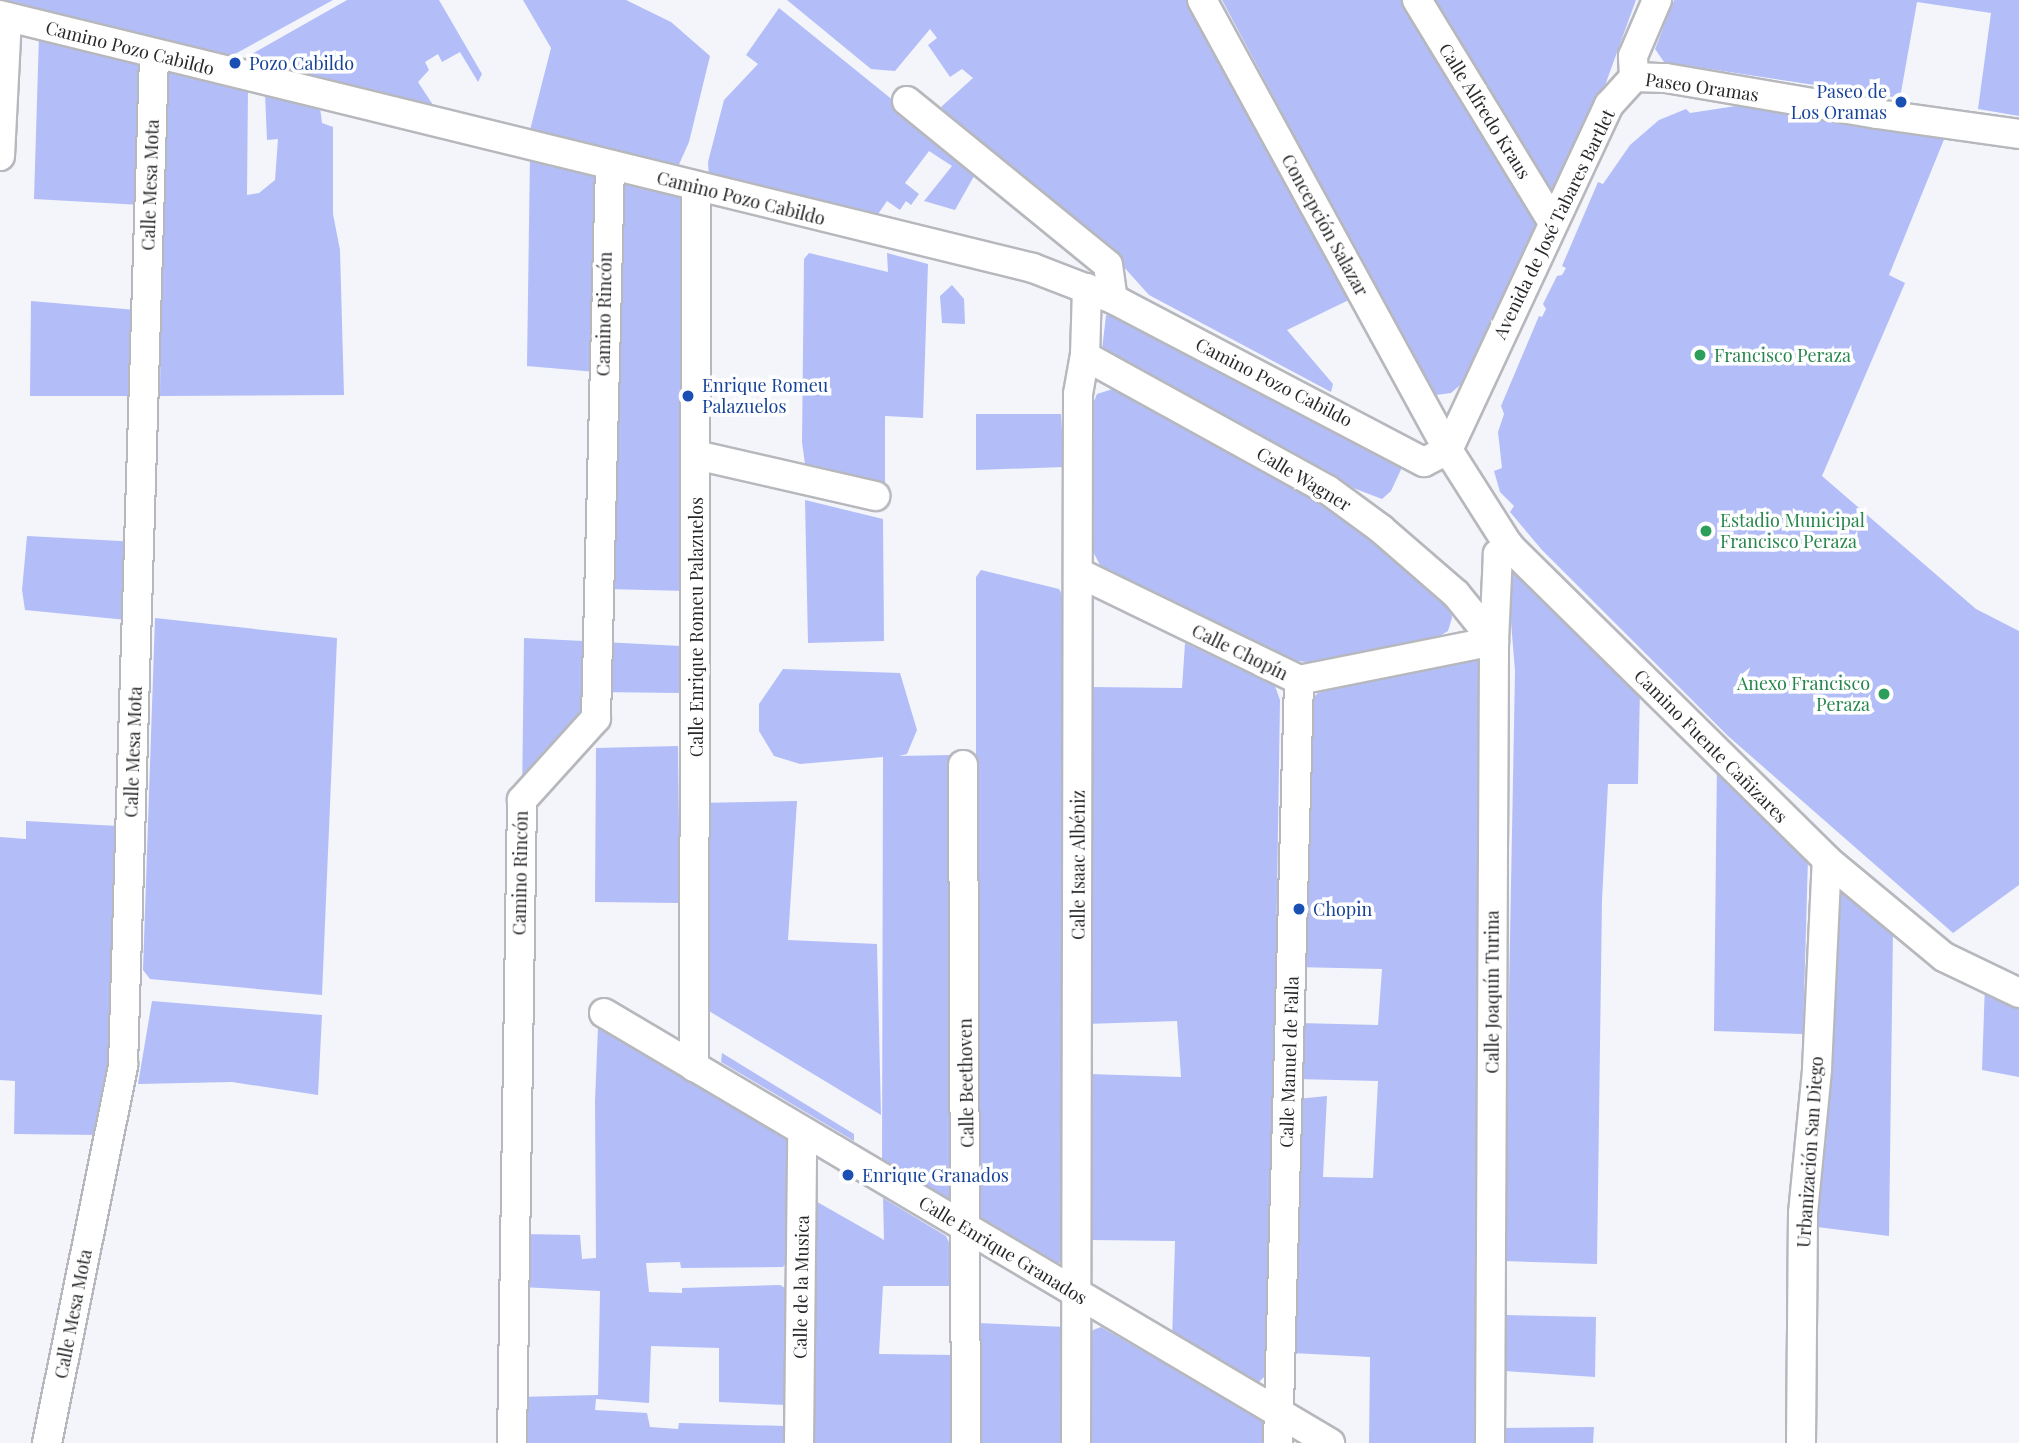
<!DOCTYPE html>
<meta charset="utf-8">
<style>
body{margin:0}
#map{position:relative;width:2019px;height:1443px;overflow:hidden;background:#f3f5fa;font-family:"Playfair Display",serif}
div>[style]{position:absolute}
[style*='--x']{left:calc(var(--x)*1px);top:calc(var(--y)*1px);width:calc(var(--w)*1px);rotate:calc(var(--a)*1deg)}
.green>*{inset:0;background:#b3bef8}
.roads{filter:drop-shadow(2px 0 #b7b8bd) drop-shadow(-2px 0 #b7b8bd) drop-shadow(0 2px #b7b8bd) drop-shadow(0 -2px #b7b8bd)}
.minor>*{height:28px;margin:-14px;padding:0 14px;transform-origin:14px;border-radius:14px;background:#fff}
.dots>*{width:19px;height:19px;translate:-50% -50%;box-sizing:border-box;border:4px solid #fff;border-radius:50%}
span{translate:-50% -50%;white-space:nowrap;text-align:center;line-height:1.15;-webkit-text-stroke:7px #fff;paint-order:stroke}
.street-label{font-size:18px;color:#27282a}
.transit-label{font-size:18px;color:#164399}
.left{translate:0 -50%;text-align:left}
.right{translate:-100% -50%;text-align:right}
.leisure-label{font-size:18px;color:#27864d}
</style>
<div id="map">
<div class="green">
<div style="clip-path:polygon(0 0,333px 0,224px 60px,0 4px)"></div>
<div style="clip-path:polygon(347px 0,439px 0,482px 74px,478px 82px,460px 52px,442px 62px,438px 54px,425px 62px,429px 70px,418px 82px,433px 105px,431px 111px,222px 71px)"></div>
<div style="clip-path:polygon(523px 0,626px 0,671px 22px,710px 56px,689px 142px,677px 169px,529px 134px,551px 48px)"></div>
<div style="clip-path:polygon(787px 0,1192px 0,1355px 297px,1287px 330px,1333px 384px,1331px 392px,1149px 295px,1122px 265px,982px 154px,941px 107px,973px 78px,962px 69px,950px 77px,928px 45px,937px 38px,930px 29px,895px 71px,871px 69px)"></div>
<div style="clip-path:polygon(1222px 0,1401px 0,1538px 227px,1466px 380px,1451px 393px,1436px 395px,1427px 384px)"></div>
<div style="clip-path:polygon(1432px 0,1636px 0,1603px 91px,1558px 195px,1547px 196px)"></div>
<div style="clip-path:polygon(1674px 0,2019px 0,2019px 116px,1978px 109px,1991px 13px,1917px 2px,1900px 98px,1664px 62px,1655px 49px)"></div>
<div style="clip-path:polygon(779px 8px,978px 169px,955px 210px,924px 201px,952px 166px,929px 151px,905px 183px,919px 194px,911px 205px,906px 201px,900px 210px,887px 201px,876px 217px,709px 178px,708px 162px,724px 100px,758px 64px,746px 55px)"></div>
<div style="clip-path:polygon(39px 35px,144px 61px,141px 205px,34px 199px)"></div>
<div style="clip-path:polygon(163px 67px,248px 90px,247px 195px,259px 193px,275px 180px,278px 139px,267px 140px,265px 94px,320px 107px,322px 123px,333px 127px,333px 214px,340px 250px,344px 395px,160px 396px)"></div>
<div style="clip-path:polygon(1736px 106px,1945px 137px,1889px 275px,1905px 283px,1822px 476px,1976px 609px,2019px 631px,2019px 885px,1953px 933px,1728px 736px,1542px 550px,1510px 512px,1514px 506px,1500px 492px,1494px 471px,1502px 468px,1498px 432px,1504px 414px,1501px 406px,1539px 316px,1542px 317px,1546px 309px,1543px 304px,1557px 276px,1562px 275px,1566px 268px,1562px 266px,1598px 182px,1603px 184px,1630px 145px,1659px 120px,1686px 109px,1690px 113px)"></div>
<div style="clip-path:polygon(530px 155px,600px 175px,596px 372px,527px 366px)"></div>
<div style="clip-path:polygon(616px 179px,680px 196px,689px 208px,687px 591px,605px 589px)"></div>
<div style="clip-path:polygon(809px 253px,888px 272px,887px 253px,928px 264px,923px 418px,885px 416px,885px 492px,806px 472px,802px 442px,804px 259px)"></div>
<div style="clip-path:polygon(952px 285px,964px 299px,965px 324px,942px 323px,940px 296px)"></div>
<div style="clip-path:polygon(31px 301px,136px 310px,135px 396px,30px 396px)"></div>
<div style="clip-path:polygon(1111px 310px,1404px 463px,1391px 491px,1382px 499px,1348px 486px,1102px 349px,1106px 316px)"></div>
<div style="clip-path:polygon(1119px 387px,1331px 501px,1450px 603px,1452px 618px,1448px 631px,1438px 637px,1314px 663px,1290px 660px,1115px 580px,1100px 565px,1088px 542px,1091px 408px,1097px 394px)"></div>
<div style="clip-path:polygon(976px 414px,1061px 414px,1064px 467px,976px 470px)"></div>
<div style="clip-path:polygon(805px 500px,883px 519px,884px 641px,808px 643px)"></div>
<div style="clip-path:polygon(27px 536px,139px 542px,137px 621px,25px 610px,22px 590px)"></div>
<div style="clip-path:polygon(1512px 567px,1640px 690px,1638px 784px,1608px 784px,1602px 900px,1597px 1264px,1504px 1261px,1515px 671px,1509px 598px)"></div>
<div style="clip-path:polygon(981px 570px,1059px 589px,1063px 596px,1063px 1259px,1056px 1266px,980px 1223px,976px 1166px,976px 577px)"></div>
<div style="clip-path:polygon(155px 618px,337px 638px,322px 995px,150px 979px,143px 970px)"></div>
<div style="clip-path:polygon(524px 638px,681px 646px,681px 693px,596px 692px,522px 800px)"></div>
<div style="clip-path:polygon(1185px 643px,1275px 686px,1280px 700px,1270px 1352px,1268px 1373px,1258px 1383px,1247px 1384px,1172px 1341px,1175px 1241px,1090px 1240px,1089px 1074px,1181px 1077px,1177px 1021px,1086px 1024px,1090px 687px,1182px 688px)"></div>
<div style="clip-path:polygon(1467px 656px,1479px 658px,1486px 665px,1484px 1065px,1476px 1443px,1369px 1443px,1370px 1357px,1292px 1353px,1297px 1099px,1327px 1096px,1323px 1177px,1373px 1178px,1378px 1081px,1295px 1079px,1299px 1023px,1378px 1025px,1382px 969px,1296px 967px,1311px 700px,1318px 693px,1337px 688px)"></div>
<div style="clip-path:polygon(783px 669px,900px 673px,917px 730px,907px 754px,899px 756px,952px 755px,954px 1189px,947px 1202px,882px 1169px,883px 757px,800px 764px,774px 756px,759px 731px,759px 704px)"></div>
<div style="clip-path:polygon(678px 746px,680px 903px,595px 902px,596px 748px)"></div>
<div style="clip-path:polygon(1717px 760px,1808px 858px,1803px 1034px,1714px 1031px)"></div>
<div style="clip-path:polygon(797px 801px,788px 940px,877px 944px,881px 1115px,704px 1008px,695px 803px)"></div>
<div style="clip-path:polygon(26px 821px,118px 826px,114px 1069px,98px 1135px,14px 1134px,15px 1081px,0 1080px,0 837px,26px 839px)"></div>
<div style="clip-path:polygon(1835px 885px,1845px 888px,1893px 930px,1889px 1236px,1817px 1227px,1827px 1134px,1835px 973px)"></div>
<div style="clip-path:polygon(1985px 983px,2019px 1001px,2019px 1077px,1982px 1070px)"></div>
<div style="clip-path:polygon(152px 1001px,322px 1015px,318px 1095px,232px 1082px,138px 1084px)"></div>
<div style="clip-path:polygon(598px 1027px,787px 1138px,786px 1263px,783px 1267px,681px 1268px,680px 1262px,646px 1263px,649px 1292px,682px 1293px,682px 1288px,780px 1285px,787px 1289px,786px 1405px,719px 1402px,719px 1348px,651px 1346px,649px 1403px,596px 1399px,595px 1410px,647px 1413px,650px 1427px,678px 1429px,679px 1423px,784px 1426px,785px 1443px,518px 1443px,519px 1397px,598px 1395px,600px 1291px,521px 1287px,522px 1234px,580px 1235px,582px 1259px,596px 1258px,595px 1101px)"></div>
<div style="clip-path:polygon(722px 1053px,854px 1134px,854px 1141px,721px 1062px)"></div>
<div style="clip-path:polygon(883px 1198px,946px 1236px,952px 1248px,951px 1286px,883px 1286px,879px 1354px,954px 1355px,953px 1443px,812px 1443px,812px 1199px,884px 1240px)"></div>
<div style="clip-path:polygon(1504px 1315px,1596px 1317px,1595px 1377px,1505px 1371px)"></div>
<div style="clip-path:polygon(978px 1323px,1066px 1327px,1066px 1443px,976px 1443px)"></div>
<div style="clip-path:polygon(1101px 1327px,1264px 1421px,1266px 1443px,1087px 1443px,1088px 1339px,1093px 1330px)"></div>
<div style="clip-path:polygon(1594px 1427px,1593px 1443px,1501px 1443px,1501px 1428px)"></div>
</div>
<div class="roads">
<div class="minor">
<div style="--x:1202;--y:0;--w:513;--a:61.34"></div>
<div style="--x:1448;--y:450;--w:114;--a:57.6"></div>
<div style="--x:1509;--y:546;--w:447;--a:44.6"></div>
<div style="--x:1827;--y:860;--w:152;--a:39.7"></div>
<div style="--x:1944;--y:957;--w:83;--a:25.6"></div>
<div style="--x:1417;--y:0;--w:259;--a:58.6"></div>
<div style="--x:0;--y:15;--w:1064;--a:13.76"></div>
<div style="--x:1033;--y:268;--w:86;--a:21.2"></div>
<div style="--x:1113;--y:299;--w:351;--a:27.7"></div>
<div style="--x:1424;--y:462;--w:27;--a:-27"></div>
<div style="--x:1634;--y:77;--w:32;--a:2"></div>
<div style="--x:1666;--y:78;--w:214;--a:9.7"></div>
<div style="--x:1877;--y:114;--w:143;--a:8"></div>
<div style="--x:907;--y:101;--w:259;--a:39.2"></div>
<div style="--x:1108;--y:265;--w:34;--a:82"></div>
<div style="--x:0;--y:156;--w:139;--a:-87.1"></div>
<div style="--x:1085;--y:356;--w:277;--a:28.9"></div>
<div style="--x:1328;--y:490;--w:66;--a:36.3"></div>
<div style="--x:1381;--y:529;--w:99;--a:40.9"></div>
<div style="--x:1456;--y:594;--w:60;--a:51"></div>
<div style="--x:1448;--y:450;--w:381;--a:-65"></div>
<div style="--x:1609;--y:105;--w:38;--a:-48"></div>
<div style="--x:1634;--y:77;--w:21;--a:-93"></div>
<div style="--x:1633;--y:56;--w:61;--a:-66.8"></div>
<div style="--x:696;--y:455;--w:184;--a:12.9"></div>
<div style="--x:1079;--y:573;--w:245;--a:25.9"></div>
<div style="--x:1299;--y:680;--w:199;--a:-11.3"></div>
<div style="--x:963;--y:765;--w:678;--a:89.75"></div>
<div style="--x:604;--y:1013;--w:844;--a:30.64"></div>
<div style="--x:694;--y:1067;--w:879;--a:-89.87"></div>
<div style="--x:47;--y:1443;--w:386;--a:-78.6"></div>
<div style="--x:123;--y:1065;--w:1011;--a:-88.24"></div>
<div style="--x:512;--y:1443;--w:643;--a:-89.11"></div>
<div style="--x:522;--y:800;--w:110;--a:-47.9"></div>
<div style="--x:596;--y:718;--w:553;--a:-88.55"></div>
<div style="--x:799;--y:1443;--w:312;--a:-89.4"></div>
<div style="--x:1076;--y:1443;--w:1049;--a:-89.89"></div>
<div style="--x:1078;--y:394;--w:39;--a:-80"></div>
<div style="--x:1085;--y:356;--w:68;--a:-88.3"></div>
<div style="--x:1278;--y:1443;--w:763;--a:-88.42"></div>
<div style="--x:1490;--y:1443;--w:802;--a:-89.71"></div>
<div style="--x:1494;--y:641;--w:87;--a:-87.4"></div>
<div style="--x:1498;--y:554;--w:14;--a:-36"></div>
<div style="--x:1801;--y:1443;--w:230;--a:-89.5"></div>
<div style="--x:1803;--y:1213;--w:145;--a:-84.4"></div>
<div style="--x:1817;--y:1069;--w:209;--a:-87.3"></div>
</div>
</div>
<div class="dots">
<div style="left:235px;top:63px;background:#1a4fb4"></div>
<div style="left:1901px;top:102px;background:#1a4fb4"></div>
<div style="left:1700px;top:355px;background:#2e9e5b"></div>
<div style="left:688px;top:396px;background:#1a4fb4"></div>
<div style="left:1706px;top:531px;background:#2e9e5b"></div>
<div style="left:1884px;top:694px;background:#2e9e5b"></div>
<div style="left:1299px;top:909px;background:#1a4fb4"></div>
<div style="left:848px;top:1175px;background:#1a4fb4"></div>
</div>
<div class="street-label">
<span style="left:130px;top:48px;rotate:14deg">Camino Pozo Cabildo</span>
<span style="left:1702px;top:87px;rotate:8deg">Paseo Oramas</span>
<span style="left:1485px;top:111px;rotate:58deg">Calle Alfredo Kraus</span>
<span style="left:150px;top:185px;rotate:-88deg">Calle Mesa Mota</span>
<span style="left:741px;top:198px;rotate:14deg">Camino Pozo Cabildo</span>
<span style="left:1554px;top:224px;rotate:-64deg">Avenida de José Tabares Bartlet</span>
<span style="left:1325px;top:225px;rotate:61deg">Concepción Salazar</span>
<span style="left:604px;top:314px;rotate:-89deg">Camino Rincón</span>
<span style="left:1274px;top:382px;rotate:27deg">Camino Pozo Cabildo</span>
<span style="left:1304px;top:479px;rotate:31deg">Calle Wagner</span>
<span style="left:696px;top:627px;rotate:-90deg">Calle Enrique Romeu Palazuelos</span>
<span style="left:1240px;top:652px;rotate:26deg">Calle Chopín</span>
<span style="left:1711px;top:746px;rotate:45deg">Camino Fuente Cañizares</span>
<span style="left:133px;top:752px;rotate:-88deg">Calle Mesa Mota</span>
<span style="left:1078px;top:865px;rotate:-90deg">Calle Isaac Albéniz</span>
<span style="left:520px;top:873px;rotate:-89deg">Camino Rincón</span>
<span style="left:1492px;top:992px;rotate:-90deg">Calle Joaquín Turina</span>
<span style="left:1289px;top:1062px;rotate:-88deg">Calle Manuel de Falla</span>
<span style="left:966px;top:1083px;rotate:-91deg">Calle Beethoven</span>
<span style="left:1810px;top:1152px;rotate:-86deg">Urbanización San Diego</span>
<span style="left:1003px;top:1250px;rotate:31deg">Calle Enrique Granados</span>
<span style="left:801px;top:1287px;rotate:-89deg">Calle de la Musica</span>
<span style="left:73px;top:1314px;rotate:-79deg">Calle Mesa Mota</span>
</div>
<div class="transit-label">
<span class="left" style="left:249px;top:63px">Pozo Cabildo</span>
<span class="right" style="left:1887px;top:102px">Paseo de<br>Los Oramas</span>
<span class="left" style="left:702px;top:396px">Enrique Romeu<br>Palazuelos</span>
<span class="left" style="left:1313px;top:909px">Chopin</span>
<span class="left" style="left:862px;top:1175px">Enrique Granados</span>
</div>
<div class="leisure-label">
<span class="left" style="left:1714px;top:355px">Francisco Peraza</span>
<span class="left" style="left:1720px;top:531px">Estadio Municipal<br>Francisco Peraza</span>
<span class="right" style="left:1870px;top:694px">Anexo Francisco<br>Peraza</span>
</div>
</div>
